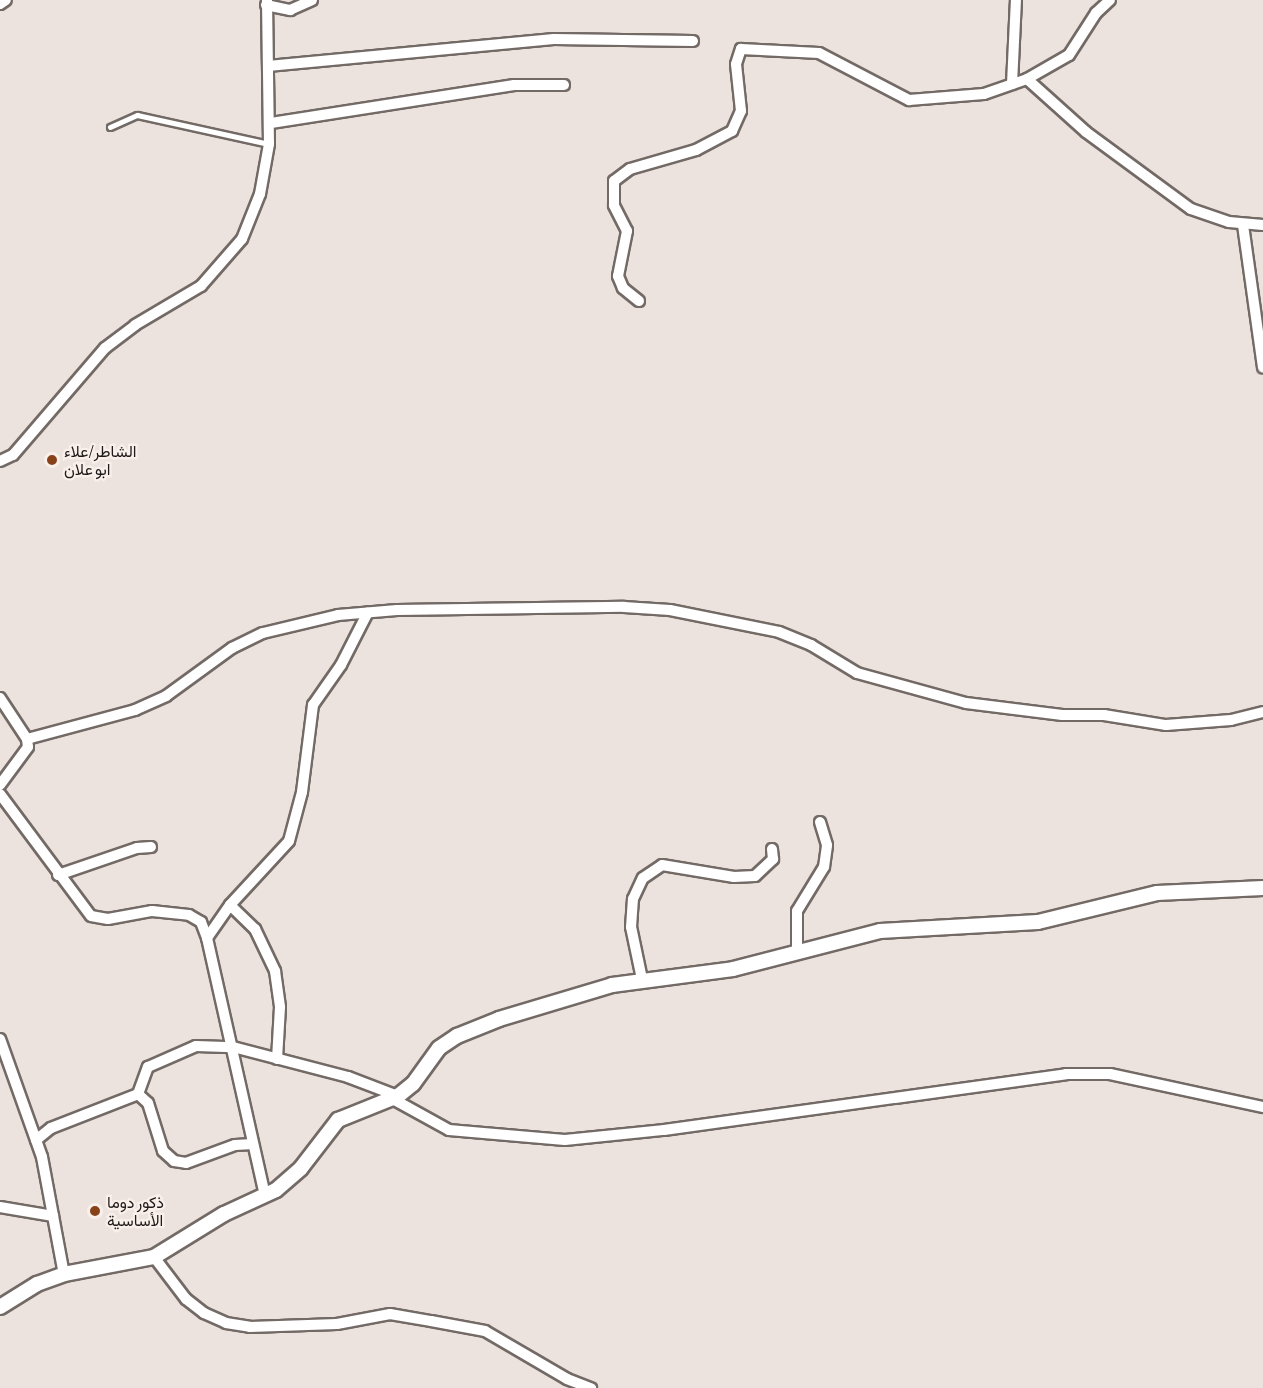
<!DOCTYPE html>
<meta charset="utf-8">
<style>
body{margin:0}
#map{position:relative;width:1263px;height:1388px;overflow:hidden;background:#ede3de;font-family:"Asap Condensed",Vazirmatn,sans-serif}
div>[style]{position:absolute}
[style*='--x']{left:calc(var(--x)*1px);top:calc(var(--y)*1px);width:calc(var(--w)*1px);rotate:calc(var(--a)*1deg)}
.roads{filter:drop-shadow(2px 0 #736a66) drop-shadow(-2px 0 #736a66) drop-shadow(0 2px #736a66) drop-shadow(0 -2px #736a66)}
.lane>*{height:5px;margin:-2.5px;padding:0 2.5px;transform-origin:2.5px;border-radius:2.5px;background:#fff}
.street>*{height:10px;margin:-5px;padding:0 5px;transform-origin:5px;border-radius:5px;background:#fff}
.secondary>*{height:14px;margin:-7px;padding:0 7px;transform-origin:7px;border-radius:7px;background:#fff}
.dots>*{width:16px;height:16px;translate:-50% -50%;box-sizing:border-box;border:3px solid #faf0eb;border-radius:50%}
span{translate:-50% -50%;white-space:nowrap;text-align:center;line-height:1.15;-webkit-text-stroke:4.5px #faf0eb;paint-order:stroke}
.poi-label{font-size:16px;color:#1e1a19}
.left{translate:0 -50%;text-align:left}
</style>
<div id="map">
<div class="roads">
<div class="lane">
<div style="--x:110;--y:127;--w:30;--a:-24"></div>
<div style="--x:137;--y:115;--w:135;--a:12.4"></div>
</div>
<div class="street">
<div style="--x:0;--y:4;--w:7;--a:-34"></div>
<div style="--x:266;--y:5;--w:25;--a:12"></div>
<div style="--x:290;--y:10;--w:24;--a:-24"></div>
<div style="--x:268;--y:66;--w:287;--a:-5.4"></div>
<div style="--x:554;--y:39;--w:139;--a:0.8"></div>
<div style="--x:1027;--y:79;--w:79;--a:41.9"></div>
<div style="--x:1086;--y:132;--w:130;--a:36.3"></div>
<div style="--x:1191;--y:209;--w:40;--a:18.9"></div>
<div style="--x:1229;--y:222;--w:34;--a:5"></div>
<div style="--x:1012;--y:84;--w:84;--a:-87.3"></div>
<div style="--x:271;--y:123;--w:246;--a:-8.9"></div>
<div style="--x:514;--y:85;--w:50;--a:0"></div>
<div style="--x:1243;--y:225;--w:144;--a:82"></div>
<div style="--x:639;--y:301;--w:21;--a:-141"></div>
<div style="--x:623;--y:288;--w:13;--a:-113"></div>
<div style="--x:618;--y:276;--w:46;--a:-78.7"></div>
<div style="--x:627;--y:231;--w:29;--a:-117"></div>
<div style="--x:614;--y:205;--w:24;--a:-90"></div>
<div style="--x:614;--y:181;--w:20;--a:-37"></div>
<div style="--x:630;--y:169;--w:69;--a:-16.1"></div>
<div style="--x:696;--y:150;--w:41;--a:-27.8"></div>
<div style="--x:732;--y:131;--w:22;--a:-66"></div>
<div style="--x:741;--y:111;--w:47;--a:-96.1"></div>
<div style="--x:736;--y:64;--w:16;--a:-72"></div>
<div style="--x:741;--y:49;--w:78;--a:2.9"></div>
<div style="--x:819;--y:53;--w:102;--a:27.6"></div>
<div style="--x:909;--y:100;--w:75;--a:-4.6"></div>
<div style="--x:984;--y:94;--w:46;--a:-19.2"></div>
<div style="--x:1027;--y:79;--w:48;--a:-29.7"></div>
<div style="--x:1069;--y:55;--w:50;--a:-57.3"></div>
<div style="--x:1096;--y:13;--w:19;--a:-43"></div>
<div style="--x:0;--y:461;--w:14;--a:-25"></div>
<div style="--x:13;--y:455;--w:141;--a:-49.3"></div>
<div style="--x:105;--y:348;--w:38;--a:-37"></div>
<div style="--x:135;--y:325;--w:77;--a:-30.6"></div>
<div style="--x:201;--y:286;--w:62;--a:-48.9"></div>
<div style="--x:242;--y:239;--w:48;--a:-68.2"></div>
<div style="--x:260;--y:194;--w:51;--a:-79.8"></div>
<div style="--x:269;--y:144;--w:144;--a:-90.8"></div>
<div style="--x:0;--y:698;--w:49;--a:56.6"></div>
<div style="--x:27;--y:739;--w:8;--a:83"></div>
<div style="--x:28;--y:747;--w:47;--a:126.4"></div>
<div style="--x:27;--y:739;--w:112;--a:-15"></div>
<div style="--x:135;--y:710;--w:34;--a:-24"></div>
<div style="--x:166;--y:696;--w:82;--a:-36"></div>
<div style="--x:232;--y:648;--w:34;--a:-26"></div>
<div style="--x:263;--y:633;--w:77;--a:-13.5"></div>
<div style="--x:338;--y:615;--w:59;--a:-4.8"></div>
<div style="--x:397;--y:610;--w:227;--a:-0.8"></div>
<div style="--x:624;--y:607;--w:46;--a:3.7"></div>
<div style="--x:670;--y:610;--w:111;--a:11.4"></div>
<div style="--x:779;--y:632;--w:35;--a:22"></div>
<div style="--x:811;--y:645;--w:54;--a:31.3"></div>
<div style="--x:857;--y:673;--w:113;--a:15.4"></div>
<div style="--x:966;--y:703;--w:97;--a:7.1"></div>
<div style="--x:1062;--y:715;--w:42;--a:0"></div>
<div style="--x:1104;--y:715;--w:63;--a:9.2"></div>
<div style="--x:1166;--y:725;--w:65;--a:-4.4"></div>
<div style="--x:1231;--y:720;--w:33;--a:-14"></div>
<div style="--x:0;--y:794;--w:152;--a:53.3"></div>
<div style="--x:91;--y:916;--w:17;--a:10"></div>
<div style="--x:108;--y:919;--w:45;--a:-10.3"></div>
<div style="--x:152;--y:911;--w:37;--a:6"></div>
<div style="--x:189;--y:915;--w:14;--a:30"></div>
<div style="--x:201;--y:922;--w:17;--a:69"></div>
<div style="--x:207;--y:938;--w:263;--a:77.3"></div>
<div style="--x:58;--y:875;--w:83;--a:-18.9"></div>
<div style="--x:137;--y:848;--w:14;--a:-4"></div>
<div style="--x:230;--y:905;--w:35;--a:44"></div>
<div style="--x:255;--y:929;--w:47;--a:64.5"></div>
<div style="--x:275;--y:971;--w:36;--a:82"></div>
<div style="--x:280;--y:1007;--w:52;--a:93.3"></div>
<div style="--x:207;--y:938;--w:40;--a:-55.1"></div>
<div style="--x:230;--y:905;--w:87;--a:-47.3"></div>
<div style="--x:289;--y:841;--w:51;--a:-75.1"></div>
<div style="--x:302;--y:792;--w:88;--a:-82.8"></div>
<div style="--x:313;--y:705;--w:49;--a:-55"></div>
<div style="--x:341;--y:665;--w:59;--a:-63"></div>
<div style="--x:797;--y:952;--w:41;--a:-90"></div>
<div style="--x:797;--y:911;--w:52;--a:-58.5"></div>
<div style="--x:824;--y:867;--w:22;--a:-82"></div>
<div style="--x:827;--y:845;--w:24;--a:-107"></div>
<div style="--x:642;--y:979;--w:53;--a:-101.9"></div>
<div style="--x:631;--y:927;--w:28;--a:-86"></div>
<div style="--x:633;--y:899;--w:23;--a:-65"></div>
<div style="--x:643;--y:878;--w:23;--a:-34"></div>
<div style="--x:662;--y:865;--w:73;--a:9.5"></div>
<div style="--x:734;--y:877;--w:21;--a:-3"></div>
<div style="--x:755;--y:876;--w:25;--a:-43"></div>
<div style="--x:773;--y:859;--w:10;--a:-96"></div>
<div style="--x:0;--y:1039;--w:125;--a:70.4"></div>
<div style="--x:42;--y:1157;--w:119;--a:79.4"></div>
<div style="--x:138;--y:1094;--w:29;--a:-70"></div>
<div style="--x:148;--y:1067;--w:52;--a:-23.6"></div>
<div style="--x:196;--y:1046;--w:37;--a:2"></div>
<div style="--x:233;--y:1047;--w:119;--a:14.6"></div>
<div style="--x:348;--y:1077;--w:53;--a:20.8"></div>
<div style="--x:391;--y:1098;--w:66;--a:28.9"></div>
<div style="--x:449;--y:1130;--w:116;--a:4.9"></div>
<div style="--x:565;--y:1140;--w:100;--a:-5.8"></div>
<div style="--x:664;--y:1130;--w:406;--a:-7.9"></div>
<div style="--x:1066;--y:1074;--w:44;--a:0"></div>
<div style="--x:1110;--y:1074;--w:157;--a:12.2"></div>
<div style="--x:36;--y:1140;--w:19;--a:-39"></div>
<div style="--x:51;--y:1128;--w:93;--a:-21.3"></div>
<div style="--x:138;--y:1094;--w:13;--a:42"></div>
<div style="--x:148;--y:1103;--w:50;--a:72.6"></div>
<div style="--x:163;--y:1151;--w:15;--a:42"></div>
<div style="--x:174;--y:1161;--w:12;--a:9"></div>
<div style="--x:186;--y:1163;--w:52;--a:-20.2"></div>
<div style="--x:235;--y:1145;--w:18;--a:-3"></div>
<div style="--x:0;--y:1207;--w:54;--a:9.6"></div>
<div style="--x:154;--y:1257;--w:53;--a:52.7"></div>
<div style="--x:186;--y:1299;--w:23;--a:38"></div>
<div style="--x:204;--y:1313;--w:24;--a:24"></div>
<div style="--x:226;--y:1323;--w:24;--a:9"></div>
<div style="--x:250;--y:1327;--w:87;--a:-2"></div>
<div style="--x:337;--y:1324;--w:54;--a:-10.7"></div>
<div style="--x:390;--y:1314;--w:42;--a:9.7"></div>
<div style="--x:431;--y:1321;--w:55;--a:10.5"></div>
<div style="--x:485;--y:1331;--w:95;--a:30.3"></div>
<div style="--x:567;--y:1379;--w:26;--a:21"></div>
</div>
<div class="secondary">
<div style="--x:0;--y:1307;--w:44;--a:-31.9"></div>
<div style="--x:37;--y:1284;--w:29;--a:-20"></div>
<div style="--x:64;--y:1274;--w:92;--a:-10.7"></div>
<div style="--x:154;--y:1257;--w:82;--a:-31.6"></div>
<div style="--x:224;--y:1214;--w:57;--a:-24.8"></div>
<div style="--x:276;--y:1190;--w:33;--a:-41"></div>
<div style="--x:301;--y:1168;--w:61;--a:-52.4"></div>
<div style="--x:338;--y:1120;--w:65;--a:-21.8"></div>
<div style="--x:398;--y:1096;--w:19;--a:-39"></div>
<div style="--x:413;--y:1084;--w:44;--a:-54.2"></div>
<div style="--x:439;--y:1048;--w:22;--a:-34"></div>
<div style="--x:457;--y:1036;--w:45;--a:-22"></div>
<div style="--x:499;--y:1019;--w:118;--a:-16.7"></div>
<div style="--x:612;--y:985;--w:122;--a:-7.5"></div>
<div style="--x:733;--y:969;--w:152;--a:-14.5"></div>
<div style="--x:880;--y:931;--w:158;--a:-3.3"></div>
<div style="--x:1038;--y:922;--w:122;--a:-13.7"></div>
<div style="--x:1157;--y:893;--w:106;--a:-2.7"></div>
</div>
</div>
<div class="dots">
<div style="left:52px;top:460px;background:#87421a"></div>
<div style="left:95px;top:1211px;background:#87421a"></div>
</div>
<div class="poi-label">
<span class="left" style="left:64px;top:460px">الشاطر/علاء<br>ابو علان</span>
<span class="left" style="left:107px;top:1211px">ذكور دوما<br>الأساسية</span>
</div>
</div>
